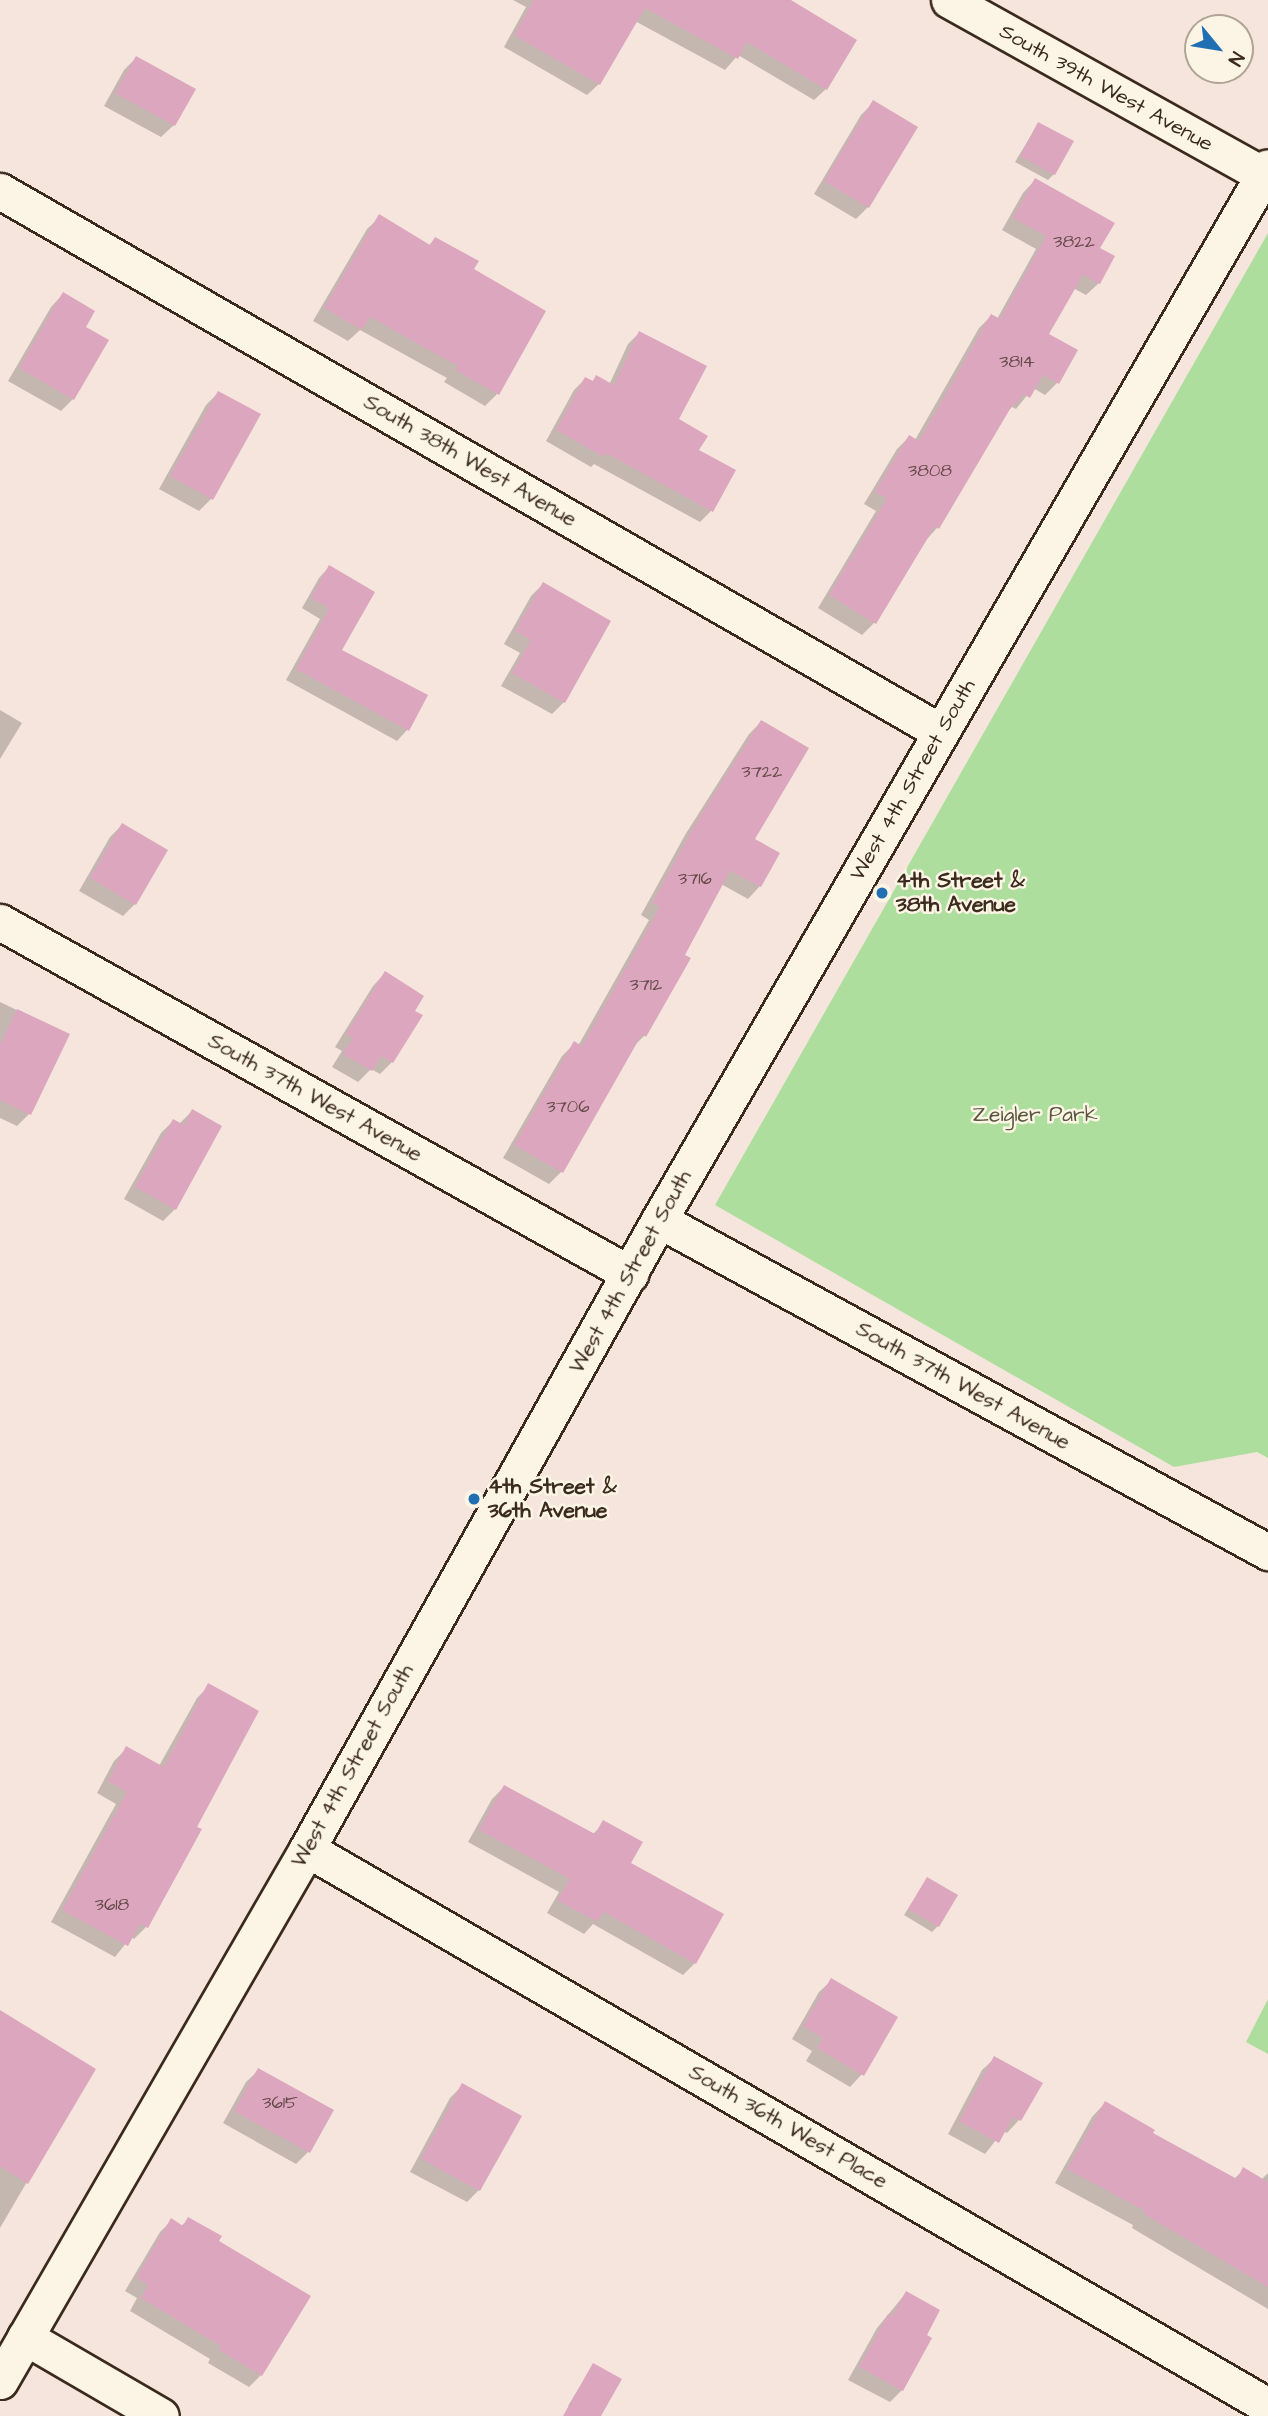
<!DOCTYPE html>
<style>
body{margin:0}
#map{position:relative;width:1268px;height:2416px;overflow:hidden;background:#f6e5dd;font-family:"Architects Daughter",sans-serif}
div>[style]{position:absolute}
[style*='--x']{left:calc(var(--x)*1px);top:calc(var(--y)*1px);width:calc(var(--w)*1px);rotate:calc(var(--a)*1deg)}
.green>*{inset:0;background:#aede9d}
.shadow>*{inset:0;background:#0003}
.building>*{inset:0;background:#dca6be}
.roads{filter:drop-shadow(2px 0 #3b2a1e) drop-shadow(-2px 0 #3b2a1e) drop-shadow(0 2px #3b2a1e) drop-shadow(0 -2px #3b2a1e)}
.street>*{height:35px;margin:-17.5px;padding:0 17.5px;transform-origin:17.5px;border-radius:17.5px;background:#fcf5e5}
.dots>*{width:19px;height:19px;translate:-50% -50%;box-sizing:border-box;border:4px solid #fcf5e5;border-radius:50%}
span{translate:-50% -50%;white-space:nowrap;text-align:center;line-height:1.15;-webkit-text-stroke:5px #fcf5e5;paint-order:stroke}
.number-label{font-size:18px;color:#634946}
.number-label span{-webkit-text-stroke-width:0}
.street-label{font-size:21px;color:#3b2a1e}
.poi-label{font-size:21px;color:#3b2a1e;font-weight:700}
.left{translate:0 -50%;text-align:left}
.park-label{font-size:21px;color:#58573e}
.north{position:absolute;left:1184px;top:14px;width:70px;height:70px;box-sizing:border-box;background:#fcf5e5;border:2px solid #afa495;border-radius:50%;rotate:120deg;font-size:19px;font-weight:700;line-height:28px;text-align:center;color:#3b2a1e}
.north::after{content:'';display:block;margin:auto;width:24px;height:32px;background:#1f6fb2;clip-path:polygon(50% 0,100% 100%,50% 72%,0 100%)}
</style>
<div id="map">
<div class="green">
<div style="clip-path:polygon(1268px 233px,1268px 1458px,1257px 1452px,1174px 1467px,715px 1205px)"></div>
<div style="clip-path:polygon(1268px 1999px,1268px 2054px,1246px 2042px)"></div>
</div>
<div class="shadow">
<div style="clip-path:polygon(513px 0,788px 0,826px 89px,814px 100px,738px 55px,725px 70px,635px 21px,599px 84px,587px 95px,504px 47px,526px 7px)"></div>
<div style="clip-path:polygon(136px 58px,174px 125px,161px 137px,104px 106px,124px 70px)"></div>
<div style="clip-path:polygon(873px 103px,868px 207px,856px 219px,814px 194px,861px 115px)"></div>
<div style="clip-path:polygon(1038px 124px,1054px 174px,1048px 180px,1015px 162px)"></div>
<div style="clip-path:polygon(1035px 180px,1098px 249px,1099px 283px,1086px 295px,1073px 288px,1046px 334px,1057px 383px,1045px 395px,1033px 388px,1016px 409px,1012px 407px,1004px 415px,938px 527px,926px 540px,874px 623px,862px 635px,818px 608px,876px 511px,864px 504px,897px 449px,909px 437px,915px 440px,979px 328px,991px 316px,997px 319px,1036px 249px,1002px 230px,1023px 193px)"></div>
<div style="clip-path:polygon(380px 217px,428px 246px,435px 239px,472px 270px,497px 394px,485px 406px,444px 382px,447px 378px,360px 330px,348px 341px,313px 321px,367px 229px)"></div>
<div style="clip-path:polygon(63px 294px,73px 399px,61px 411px,8px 381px,51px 307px)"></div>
<div style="clip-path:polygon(639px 333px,676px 420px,697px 451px,711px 511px,700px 522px,594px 464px,591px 467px,546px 441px,574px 390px,585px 379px,592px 382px,596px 377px,609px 385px,628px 344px)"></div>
<div style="clip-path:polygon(218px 393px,211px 499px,199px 511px,159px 489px,206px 405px)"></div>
<div style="clip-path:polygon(329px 567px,340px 651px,425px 696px,407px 730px,397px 741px,286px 680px,320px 619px,302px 608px,319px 578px)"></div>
<div style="clip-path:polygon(543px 584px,564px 702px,552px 714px,501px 686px,520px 653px,504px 644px,531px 596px)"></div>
<div style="clip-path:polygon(0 710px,22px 723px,0 759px)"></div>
<div style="clip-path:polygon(761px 722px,752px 840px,760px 886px,748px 899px,721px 884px,682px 955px,645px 1035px,633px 1047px,561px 1172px,549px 1184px,503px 1158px,562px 1056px,575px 1043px,578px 1046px,649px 920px,641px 915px,685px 835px,749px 734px)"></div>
<div style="clip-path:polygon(122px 825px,135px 904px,123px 916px,79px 891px,110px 837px)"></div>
<div style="clip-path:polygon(385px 973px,413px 1011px,392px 1062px,380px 1074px,371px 1069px,358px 1082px,332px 1067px,342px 1051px,335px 1047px,373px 986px)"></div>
<div style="clip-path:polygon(0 1002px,67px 1034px,29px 1114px,17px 1126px,0 1118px)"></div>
<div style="clip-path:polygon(192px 1111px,175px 1209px,163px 1221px,124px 1199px,161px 1133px,173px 1121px,179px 1124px)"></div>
<div style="clip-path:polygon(209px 1686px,194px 1827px,146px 1927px,134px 1939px,131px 1937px,115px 1957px,51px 1922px,116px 1804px,97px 1793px,114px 1761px,126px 1749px,159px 1766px,197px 1698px)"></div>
<div style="clip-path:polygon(504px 1787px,592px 1835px,604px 1823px,695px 1963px,683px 1975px,593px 1924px,584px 1934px,547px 1913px,559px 1892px,468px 1842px,492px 1799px)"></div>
<div style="clip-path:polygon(927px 1879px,938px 1926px,932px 1932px,904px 1915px)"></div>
<div style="clip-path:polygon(832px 1980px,862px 2074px,850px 2087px,806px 2061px,812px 2051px,792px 2039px,819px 1992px)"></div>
<div style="clip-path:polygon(0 2023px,93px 2069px,0 2228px)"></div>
<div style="clip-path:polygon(995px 2058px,1040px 2083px,1019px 2120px,1007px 2133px,1003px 2131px,985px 2154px,948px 2134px,982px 2070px)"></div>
<div style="clip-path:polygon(259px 2070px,308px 2152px,296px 2164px,223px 2123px,246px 2082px)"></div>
<div style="clip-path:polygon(463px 2085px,479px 2190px,467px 2202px,410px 2172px,450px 2098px)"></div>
<div style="clip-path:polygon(1105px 2103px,1151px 2133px,1234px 2179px,1243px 2170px,1261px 2180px,1268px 2173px,1268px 2309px,1132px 2228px,1133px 2225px,1055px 2183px,1092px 2117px)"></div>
<div style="clip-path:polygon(189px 2219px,217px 2242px,261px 2375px,249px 2387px,208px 2363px,210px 2359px,130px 2311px,137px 2298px,125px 2291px,160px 2232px,172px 2220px,181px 2226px)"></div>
<div style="clip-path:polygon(906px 2293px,902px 2390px,890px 2402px,848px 2380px,877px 2328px)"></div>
<div style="clip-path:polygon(593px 2365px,599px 2416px,586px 2416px,568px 2406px)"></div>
</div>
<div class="building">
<div style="clip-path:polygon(534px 0,791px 0,857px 40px,827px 90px,747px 42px,738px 59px,645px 8px,600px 85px,514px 35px)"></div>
<div style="clip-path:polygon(136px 56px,196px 89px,175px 126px,115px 93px)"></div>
<div style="clip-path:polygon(873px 100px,918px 127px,869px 208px,824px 181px)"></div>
<div style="clip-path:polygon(1038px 122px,1074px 141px,1055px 175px,1020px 156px)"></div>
<div style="clip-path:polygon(1035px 178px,1115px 223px,1100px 248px,1115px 256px,1100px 284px,1083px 275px,1049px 334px,1078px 350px,1059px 384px,1043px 375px,1030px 398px,1023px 394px,1016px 405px,1013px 404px,939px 529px,935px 526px,876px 624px,829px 595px,887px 498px,875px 492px,909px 435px,919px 441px,991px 314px,1000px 319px,1046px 236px,1013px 218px)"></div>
<div style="clip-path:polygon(379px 214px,430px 245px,435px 237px,479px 261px,474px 269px,546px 311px,499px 395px,455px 370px,458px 366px,370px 317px,362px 330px,324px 308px)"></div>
<div style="clip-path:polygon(63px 292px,95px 311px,86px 327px,109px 340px,74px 400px,19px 368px)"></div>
<div style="clip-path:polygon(639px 331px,707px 366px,679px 419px,708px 436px,699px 450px,736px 470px,713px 512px,606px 453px,604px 457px,556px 430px,585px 377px,593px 381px,596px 375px,614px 385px)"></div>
<div style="clip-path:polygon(218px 391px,261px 414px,213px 500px,170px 476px)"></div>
<div style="clip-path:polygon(329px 565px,375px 592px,342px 650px,428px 695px,409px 731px,296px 669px,329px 608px,311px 598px)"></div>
<div style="clip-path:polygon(543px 582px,611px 621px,565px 703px,512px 673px,531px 640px,515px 631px)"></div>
<div style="clip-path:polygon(761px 720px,809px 748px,755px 839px,780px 853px,761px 887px,730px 871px,685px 955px,691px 958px,646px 1037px,642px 1034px,563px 1173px,514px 1145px,574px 1041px,582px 1046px,660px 907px,652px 903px,697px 821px)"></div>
<div style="clip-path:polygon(122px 823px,168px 850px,136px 905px,90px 878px)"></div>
<div style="clip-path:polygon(385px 971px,424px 996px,415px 1011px,423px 1015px,393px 1063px,381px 1056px,372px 1071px,343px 1054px,353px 1038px,346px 1034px)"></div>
<div style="clip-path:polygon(17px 1009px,70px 1034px,31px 1115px,0 1100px,0 1045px)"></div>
<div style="clip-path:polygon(192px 1109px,222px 1126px,176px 1210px,135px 1187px,173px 1119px,184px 1125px)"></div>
<div style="clip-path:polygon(208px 1683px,259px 1711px,197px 1827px,202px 1829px,148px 1928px,140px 1924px,128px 1946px,62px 1910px,127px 1792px,108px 1781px,126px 1746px,164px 1767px)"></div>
<div style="clip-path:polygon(504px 1785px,595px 1834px,603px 1820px,643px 1842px,631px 1863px,724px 1914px,696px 1964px,604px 1912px,597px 1922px,557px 1900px,570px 1879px,479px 1830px)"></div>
<div style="clip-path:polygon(927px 1877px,958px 1895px,939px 1927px,908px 1909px)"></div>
<div style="clip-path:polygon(831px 1978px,898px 2017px,864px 2076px,817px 2048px,823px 2038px,803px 2026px)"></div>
<div style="clip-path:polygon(0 2010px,96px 2069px,28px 2184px,0 2166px)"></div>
<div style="clip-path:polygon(994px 2056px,1043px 2083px,1021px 2121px,1013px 2117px,999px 2143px,959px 2121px)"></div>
<div style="clip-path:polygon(258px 2068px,334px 2110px,310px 2153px,234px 2111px)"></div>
<div style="clip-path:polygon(462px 2083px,522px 2116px,480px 2191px,421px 2159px)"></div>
<div style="clip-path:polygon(1105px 2101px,1155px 2130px,1153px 2133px,1237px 2179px,1243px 2167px,1268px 2182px,1268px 2287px,1144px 2214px,1145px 2211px,1067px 2169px)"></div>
<div style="clip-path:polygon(188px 2217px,222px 2236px,219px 2241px,311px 2296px,262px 2376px,219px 2350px,221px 2346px,141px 2298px,148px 2285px,136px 2278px,171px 2218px,183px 2226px)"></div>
<div style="clip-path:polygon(906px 2291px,940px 2310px,927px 2335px,932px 2338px,903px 2391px,859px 2367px,888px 2314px,892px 2316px)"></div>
<div style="clip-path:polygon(593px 2363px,622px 2379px,601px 2416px,563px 2416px)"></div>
</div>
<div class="roads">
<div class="street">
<div style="--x:949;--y:0;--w:359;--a:29.1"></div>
<div style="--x:0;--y:191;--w:1085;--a:29.9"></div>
<div style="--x:0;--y:922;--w:722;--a:29.19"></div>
<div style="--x:659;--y:1220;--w:694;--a:28.6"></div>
<div style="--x:307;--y:1849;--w:1111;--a:30.1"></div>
<div style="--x:25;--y:2337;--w:157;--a:30.2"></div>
<div style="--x:0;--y:2381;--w:614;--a:-60.01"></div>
<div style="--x:307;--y:1849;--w:721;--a:-60.77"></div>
<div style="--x:659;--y:1220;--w:1216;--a:-59.96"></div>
</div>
</div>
<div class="dots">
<div style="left:882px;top:893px;background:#1f6fb2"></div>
<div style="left:474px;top:1499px;background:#1f6fb2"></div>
</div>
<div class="number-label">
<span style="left:1074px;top:242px">3822</span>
<span style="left:1017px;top:362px">3814</span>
<span style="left:930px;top:471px">3808</span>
<span style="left:762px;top:772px">3722</span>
<span style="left:695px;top:879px">3716</span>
<span style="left:646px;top:985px">3712</span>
<span style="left:568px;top:1107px">3706</span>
<span style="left:112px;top:1905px">3618</span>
<span style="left:280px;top:2103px">3615</span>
</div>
<div class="street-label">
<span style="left:1106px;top:88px;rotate:29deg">South 39th West Avenue</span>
<span style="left:470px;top:461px;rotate:30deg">South 38th West Avenue</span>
<span style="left:913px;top:780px;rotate:-60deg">West 4th Street South</span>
<span style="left:315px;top:1098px;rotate:29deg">South 37th West Avenue</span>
<span style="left:631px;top:1272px;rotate:-61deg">West 4th Street South</span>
<span style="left:963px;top:1386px;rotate:29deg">South 37th West Avenue</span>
<span style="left:353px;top:1766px;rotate:-61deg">West 4th Street South</span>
<span style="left:788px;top:2127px;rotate:30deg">South 36th West Place</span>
</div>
<div class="poi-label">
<span class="left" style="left:896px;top:893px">4th Street &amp;<br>38th Avenue</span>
<span class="left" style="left:488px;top:1499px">4th Street &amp;<br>36th Avenue</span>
</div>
<div class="park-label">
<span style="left:1035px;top:1115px">Zeigler Park</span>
</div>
<div class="north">N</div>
</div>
